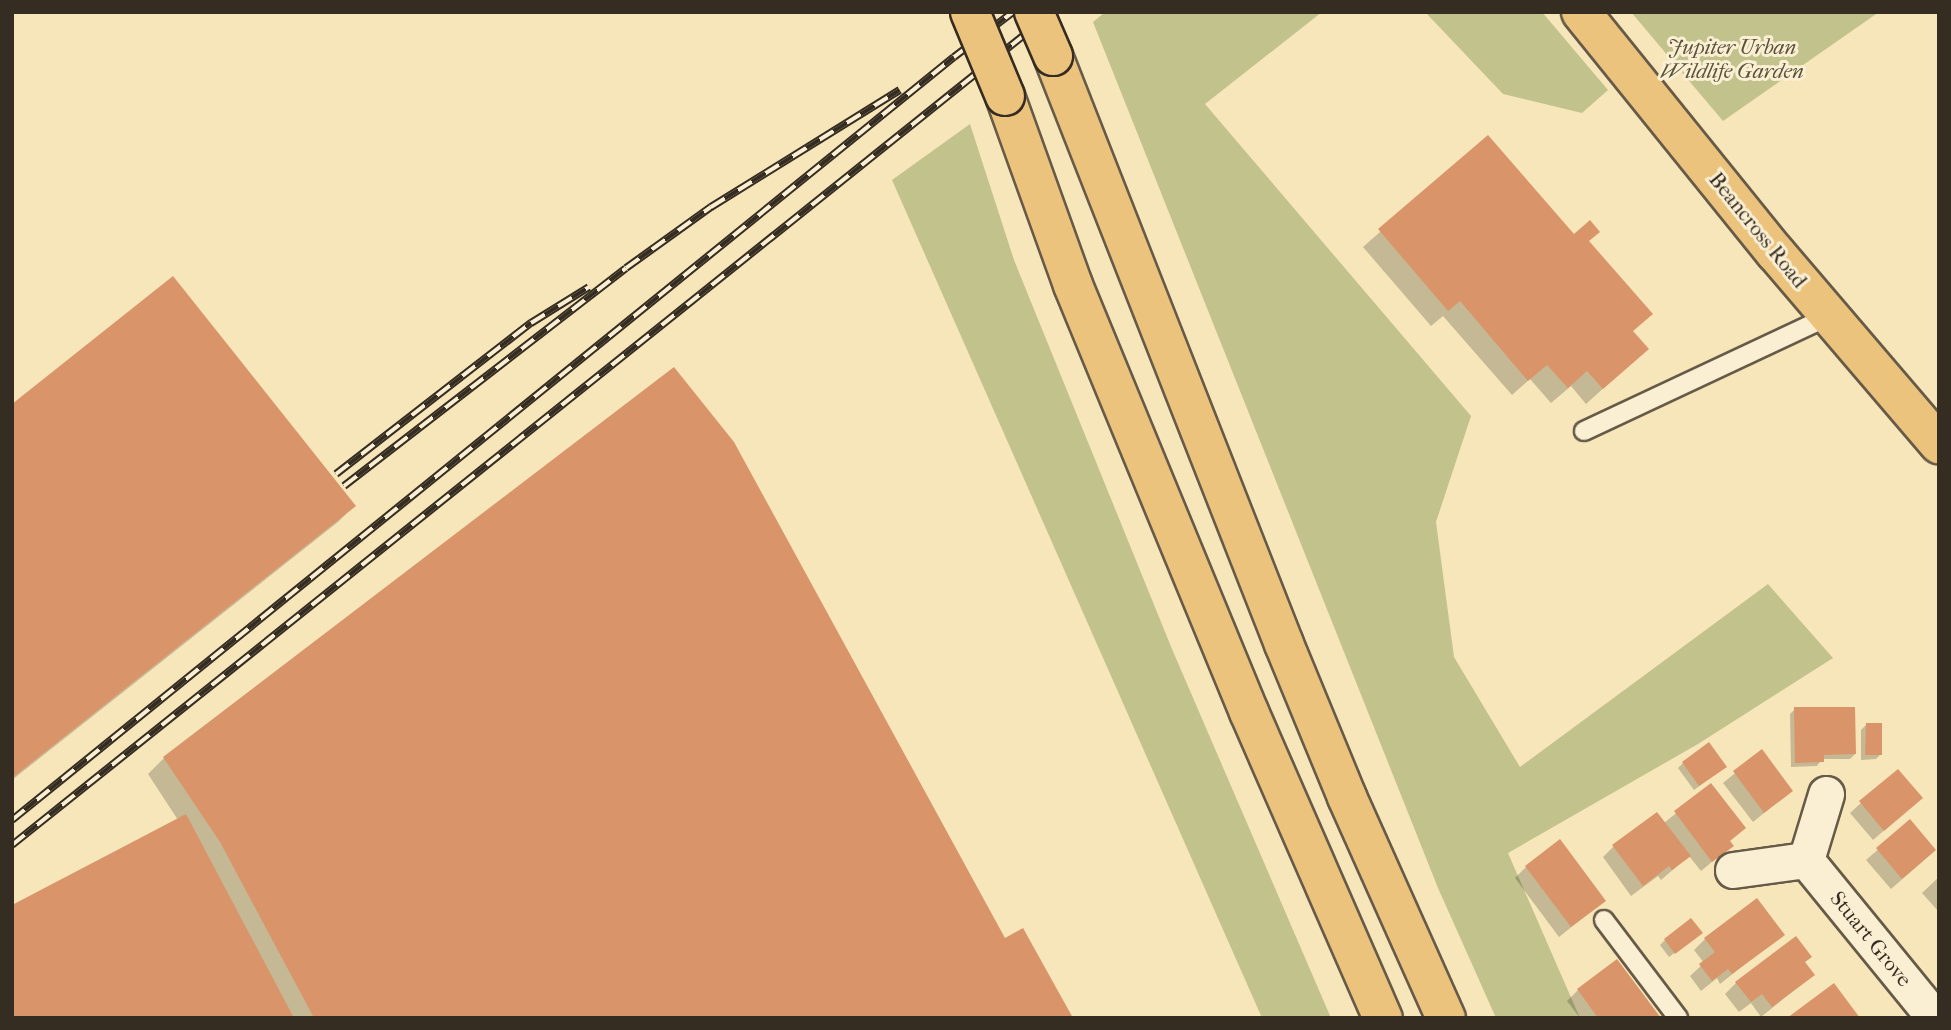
<!DOCTYPE html>
<style>
body{margin:0}
#map{position:relative;width:1951px;height:1030px;overflow:hidden;background:#f7e6b9;font-family:"IM FELL French Canon",serif}
div>[style]{position:absolute}
[style*='--x']{left:calc(var(--x)*1px);top:calc(var(--y)*1px);width:calc(var(--w)*1px);rotate:calc(var(--a)*1deg)}
.green>*{inset:0;background:#c2c38c}
.shadow>*{inset:0;background:#0003}
.building>*{inset:0;background:#d99569}
.roads{filter:drop-shadow(2px 0 #665a48) drop-shadow(-2px 0 #665a48) drop-shadow(0 2px #665a48) drop-shadow(0 -2px #665a48)}
.service>*{height:18px;margin:-9px;padding:0 9px;transform-origin:9px;border-radius:9px;background:#faefd2}
.minor>*{height:35px;margin:-17.5px;padding:0 17.5px;transform-origin:17.5px;border-radius:17.5px;background:#faefd2}
.primary>*{height:38px;margin:-19px;padding:0 19px;transform-origin:19px;border-radius:19px;background:#ecc37c}
.motorway>*{height:38px;margin:-19px;padding:0 19px;transform-origin:19px;border-radius:19px;background:#ecc37c}
.rail>*{height:8px;margin-top:-4px;transform-origin:0;background:repeating-linear-gradient(90deg,#faefd2 0 16px,#352c22 0 32px);box-sizing:border-box;border-block:2px solid #352c22}
.bridges{filter:drop-shadow(2px 0 #352c22) drop-shadow(-2px 0 #352c22) drop-shadow(0 2px #352c22) drop-shadow(0 -2px #352c22)}
.motorway-bridge>*{height:38px;margin:-19px;padding:0 19px;transform-origin:19px;border-radius:19px;background:#ecc37c}
span{translate:-50% -50%;white-space:nowrap;text-align:center;line-height:1.15;-webkit-text-stroke:6px #faefd2;paint-order:stroke}
.park-label{font-size:21px;color:#58523c;font-style:italic}
.street-label{font-size:21px;color:#352c22}
.frame{position:absolute;inset:0;border:14px solid #352c22;pointer-events:none}
</style>
<div id="map">
<div class="green">
<div style="clip-path:polygon(1105px 12px,1322px 12px,1205px 104px,1471px 416px,1436px 522px,1454px 657px,1520px 767px,1768px 584px,1833px 658px,1698px 744px,1508px 853px,1580px 1018px,1496px 1018px,1438px 888px,1093px 22px)"></div>
<div style="clip-path:polygon(1425px 12px,1542px 12px,1608px 90px,1582px 113px,1503px 94px)"></div>
<div style="clip-path:polygon(1631px 12px,1879px 12px,1723px 121px)"></div>
<div style="clip-path:polygon(970px 124px,1014px 260px,1172px 649px,1331px 1018px,1262px 1018px,892px 180px)"></div>
</div>
<div class="shadow">
<div style="clip-path:polygon(1488px 137px,1573px 236px,1588px 242px,1650px 314px,1632px 332px,1647px 349px,1586px 404px,1571px 386px,1551px 403px,1530px 379px,1512px 395px,1443px 316px,1431px 326px,1363px 247px)"></div>
<div style="clip-path:polygon(12px 406px,354px 506px,338px 522px,12px 780px)"></div>
<div style="clip-path:polygon(1795px 709px,1855px 754px,1850px 759px,1822px 759px,1817px 766px,1791px 767px,1790px 714px)"></div>
<div style="clip-path:polygon(1866px 725px,1881px 754px,1876px 759px,1861px 760px,1861px 730px)"></div>
<div style="clip-path:polygon(1762px 751px,1791px 791px,1753px 822px,1723px 783px)"></div>
<div style="clip-path:polygon(164px 758px,1004px 940px,1071px 1018px,12px 1018px,178px 820px,148px 774px)"></div>
<div style="clip-path:polygon(1683px 763px,1720px 771px,1694px 790px,1678px 768px)"></div>
<div style="clip-path:polygon(1711px 785px,1731px 846px,1701px 871px,1689px 856px,1661px 880px,1658px 876px,1631px 896px,1603px 857px,1613px 847px,1664px 823px)"></div>
<div style="clip-path:polygon(1861px 803px,1910px 808px,1873px 840px,1850px 813px)"></div>
<div style="clip-path:polygon(1910px 822px,1923px 861px,1891px 889px,1866px 860px)"></div>
<div style="clip-path:polygon(1526px 867px,1604px 901px,1559px 937px,1515px 878px)"></div>
<div style="clip-path:polygon(1939px 877px,1939px 912px,1922px 893px)"></div>
<div style="clip-path:polygon(1782px 935px,1720px 984px,1717px 978px,1701px 991px,1690px 976px,1704px 963px,1694px 950px,1705px 939px)"></div>
<div style="clip-path:polygon(1696px 937px,1669px 957px,1660px 945px,1665px 940px)"></div>
<div style="clip-path:polygon(1803px 963px,1813px 975px,1761px 1017px,1751px 1003px,1739px 1012px,1725px 994px,1736px 983px)"></div>
<div style="clip-path:polygon(1578px 990px,1659px 1018px,1580px 1018px,1567px 1001px)"></div>
</div>
<div class="building">
<div style="clip-path:polygon(1488px 135px,1574px 234px,1590px 220px,1600px 232px,1589px 241px,1653px 314px,1633px 331px,1649px 349px,1603px 389px,1587px 371px,1568px 388px,1547px 365px,1528px 381px,1460px 301px,1448px 311px,1378px 229px)"></div>
<div style="clip-path:polygon(173px 276px,356px 506px,12px 778px,12px 404px)"></div>
<div style="clip-path:polygon(674px 367px,734px 442px,1005px 938px,1023px 928px,1073px 1018px,314px 1018px,220px 842px,163px 757px)"></div>
<div style="clip-path:polygon(1794px 707px,1855px 707px,1856px 754px,1824px 755px,1824px 762px,1795px 763px)"></div>
<div style="clip-path:polygon(1866px 723px,1882px 723px,1882px 755px,1865px 755px)"></div>
<div style="clip-path:polygon(1709px 742px,1727px 767px,1699px 786px,1682px 762px)"></div>
<div style="clip-path:polygon(1762px 749px,1793px 791px,1764px 813px,1733px 771px)"></div>
<div style="clip-path:polygon(1898px 769px,1923px 798px,1884px 831px,1859px 801px)"></div>
<div style="clip-path:polygon(1711px 783px,1746px 828px,1730px 841px,1734px 846px,1712px 862px,1674px 811px)"></div>
<div style="clip-path:polygon(1657px 812px,1691px 856px,1672px 870px,1669px 866px,1643px 886px,1612px 845px)"></div>
<div style="clip-path:polygon(186px 814px,294px 1018px,12px 1018px,12px 905px)"></div>
<div style="clip-path:polygon(1910px 819px,1936px 850px,1902px 879px,1876px 848px)"></div>
<div style="clip-path:polygon(1560px 839px,1606px 901px,1571px 927px,1525px 866px)"></div>
<div style="clip-path:polygon(1757px 898px,1785px 935px,1732px 974px,1728px 969px,1712px 981px,1699px 964px,1715px 952px,1704px 938px)"></div>
<div style="clip-path:polygon(1691px 918px,1703px 933px,1675px 954px,1664px 939px)"></div>
<div style="clip-path:polygon(1796px 936px,1812px 957px,1805px 962px,1815px 975px,1772px 1007px,1762px 994px,1751px 1002px,1735px 982px)"></div>
<div style="clip-path:polygon(1617px 959px,1661px 1018px,1598px 1018px,1577px 989px)"></div>
<div style="clip-path:polygon(1834px 983px,1860px 1018px,1787px 1018px)"></div>
</div>
<div class="roads">
<div class="service">
<div style="--x:1584;--y:431;--w:271;--a:-25.1"></div>
<div style="--x:1604;--y:920;--w:123;--a:52.9"></div>
</div>
<div class="minor">
<div style="--x:1806;--y:860;--w:204;--a:50.8"></div>
<div style="--x:1733;--y:870;--w:74;--a:-7.8"></div>
<div style="--x:1806;--y:860;--w:69;--a:-73.1"></div>
</div>
<div class="primary">
<div style="--x:1581;--y:12;--w:309;--a:51.1"></div>
<div style="--x:1775;--y:252;--w:253;--a:49.5"></div>
</div>
<div class="motorway">
<div style="--x:1053;--y:56;--w:632;--a:68.55"></div>
<div style="--x:1284;--y:644;--w:165;--a:67.6"></div>
<div style="--x:1347;--y:797;--w:242;--a:65.9"></div>
<div style="--x:1005;--y:96;--w:201;--a:70.2"></div>
<div style="--x:1073;--y:285;--w:462;--a:67.6"></div>
<div style="--x:1249;--y:712;--w:334;--a:66.4"></div>
</div>
</div>
<div class="rail">
<div style="--x:336;--y:474;--w:247;--a:-37.8"></div>
<div style="--x:531;--y:323;--w:68;--a:-31.8"></div>
<div style="--x:344;--y:486;--w:356;--a:-37.7"></div>
<div style="--x:626;--y:268;--w:105;--a:-35.7"></div>
<div style="--x:711;--y:207;--w:222;--a:-31.8"></div>
<div style="--x:12;--y:820;--w:1212;--a:-39.01"></div>
<div style="--x:954;--y:57;--w:74;--a:-37.3"></div>
<div style="--x:12;--y:845;--w:1333;--a:-38.67"></div>
</div>
<div class="bridges">
<div class="motorway-bridge">
<div style="--x:970;--y:12;--w:91;--a:67.4"></div>
<div style="--x:1034;--y:12;--w:48;--a:66.6"></div>
</div>
</div>
<div class="park-label">
<span style="left:1732px;top:59px">Jupiter Urban<br>Wildlife Garden</span>
</div>
<div class="street-label">
<span style="left:1758px;top:230px;rotate:51deg">Beancross Road</span>
<span style="left:1871px;top:939px;rotate:51deg">Stuart Grove</span>
</div>
<div class="frame"></div>
</div>
